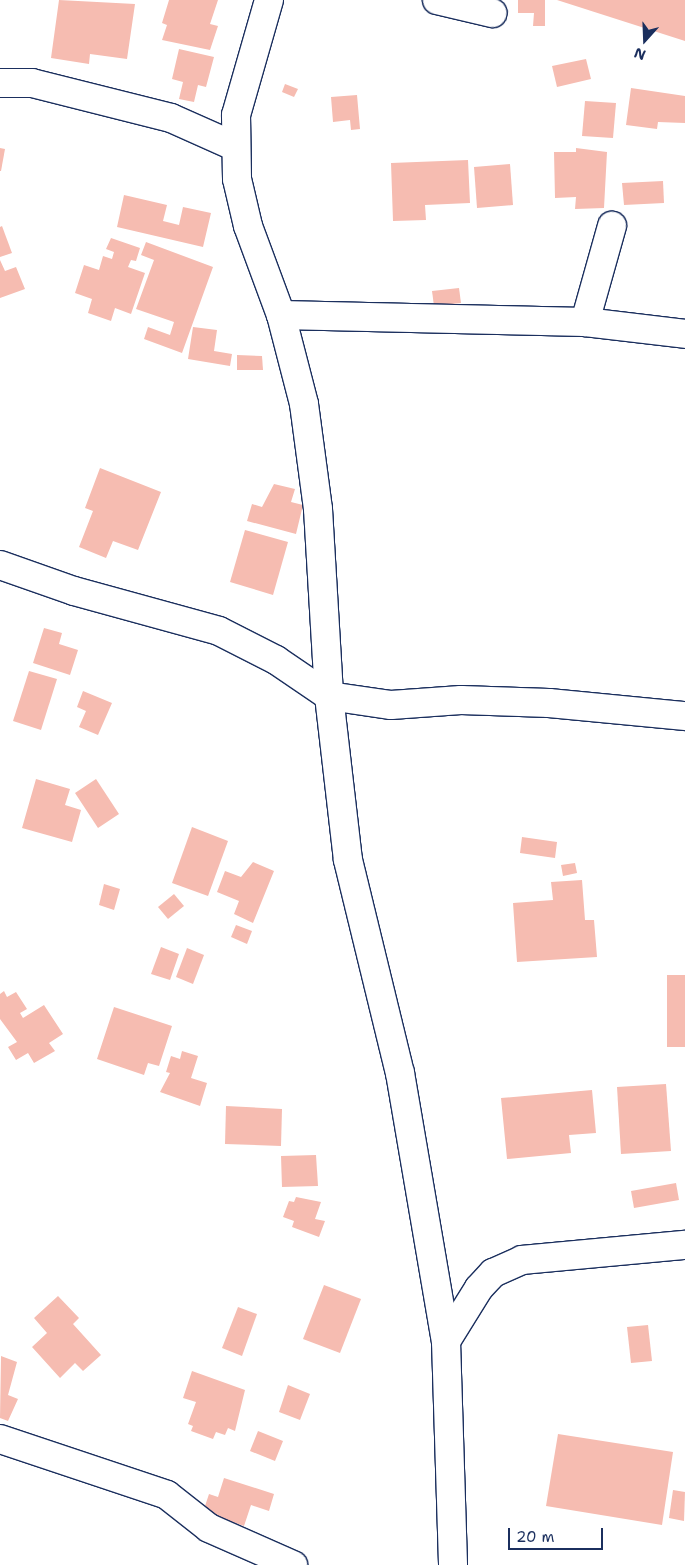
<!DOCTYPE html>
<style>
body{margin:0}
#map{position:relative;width:685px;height:1565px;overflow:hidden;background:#fff;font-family:"Shantell Sans",sans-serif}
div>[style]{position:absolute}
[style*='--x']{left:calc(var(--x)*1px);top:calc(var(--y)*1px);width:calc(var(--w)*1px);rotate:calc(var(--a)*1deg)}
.building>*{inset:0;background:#f6bcb1}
.roads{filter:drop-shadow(1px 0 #1b2f5e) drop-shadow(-1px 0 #1b2f5e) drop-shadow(0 1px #1b2f5e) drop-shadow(0 -1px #1b2f5e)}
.street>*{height:28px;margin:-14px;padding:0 14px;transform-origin:14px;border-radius:14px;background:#fff}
span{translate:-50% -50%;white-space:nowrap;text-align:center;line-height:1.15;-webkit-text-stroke:4.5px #fff;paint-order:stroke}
.north{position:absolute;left:620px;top:15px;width:50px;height:50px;-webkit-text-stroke:4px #fff;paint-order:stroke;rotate:200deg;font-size:14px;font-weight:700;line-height:20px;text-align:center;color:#1b2f5e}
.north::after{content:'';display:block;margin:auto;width:18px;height:22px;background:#1b2f5e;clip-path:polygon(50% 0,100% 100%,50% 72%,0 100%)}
.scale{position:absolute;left:508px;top:1528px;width:95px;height:22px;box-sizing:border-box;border:2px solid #1b2f5e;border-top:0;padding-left:6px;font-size:15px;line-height:18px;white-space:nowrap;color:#1b2f5e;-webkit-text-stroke:4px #fff;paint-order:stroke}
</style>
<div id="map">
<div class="building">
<div style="clip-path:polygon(59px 0,135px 4px,127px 59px,90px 54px,89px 64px,51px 58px)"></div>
<div style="clip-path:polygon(169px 0,218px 0,210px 24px,218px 26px,210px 50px,162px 40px,167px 25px,162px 23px)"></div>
<div style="clip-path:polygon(518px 0,545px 0,545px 26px,533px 26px,534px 13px,518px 13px)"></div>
<div style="clip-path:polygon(557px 0,685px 0,685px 41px)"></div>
<div style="clip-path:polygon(179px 49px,214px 57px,206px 87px,198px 85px,194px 102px,179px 99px,183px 82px,172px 79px)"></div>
<div style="clip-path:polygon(586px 59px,591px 79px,557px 87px,552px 66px)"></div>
<div style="clip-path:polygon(285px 84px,298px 89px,294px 97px,282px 92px)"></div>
<div style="clip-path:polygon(631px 88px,685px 96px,685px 123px,658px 122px,657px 129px,626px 125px)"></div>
<div style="clip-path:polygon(357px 95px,360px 129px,351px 130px,350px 120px,333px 122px,331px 97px)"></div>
<div style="clip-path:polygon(585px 101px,616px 103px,613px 138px,582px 136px)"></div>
<div style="clip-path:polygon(0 148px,5px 149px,1px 171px,0 171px)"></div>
<div style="clip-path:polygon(576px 148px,607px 152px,604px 208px,575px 209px,576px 197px,555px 198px,554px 152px,576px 152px)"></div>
<div style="clip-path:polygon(468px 160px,470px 203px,425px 205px,426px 220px,393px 221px,391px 163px)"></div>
<div style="clip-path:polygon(510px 164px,513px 205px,477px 208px,474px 167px)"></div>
<div style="clip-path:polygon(663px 181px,664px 203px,624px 205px,622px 183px)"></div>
<div style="clip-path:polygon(124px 195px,167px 205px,163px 221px,179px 225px,183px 207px,211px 213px,203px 247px,117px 227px)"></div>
<div style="clip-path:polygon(2px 226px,12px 253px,0 257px,0 227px)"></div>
<div style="clip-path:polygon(111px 238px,140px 248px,136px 261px,131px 260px,128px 267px,145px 273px,131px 314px,115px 308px,111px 321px,88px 313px,92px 299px,75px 293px,84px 265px,99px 270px,103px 256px,112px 259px,114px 252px,106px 249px)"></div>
<div style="clip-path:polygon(146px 242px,213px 267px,182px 353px,144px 339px,148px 327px,170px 335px,174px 322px,136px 309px,154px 260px,141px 255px)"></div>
<div style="clip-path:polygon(0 260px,5px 271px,16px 267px,25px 289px,0 298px)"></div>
<div style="clip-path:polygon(459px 288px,461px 303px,434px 306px,432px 291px)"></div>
<div style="clip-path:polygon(193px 327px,217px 330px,214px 351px,232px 354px,230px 366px,188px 359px)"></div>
<div style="clip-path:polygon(237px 355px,262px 356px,263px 370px,237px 370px)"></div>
<div style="clip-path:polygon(100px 468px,161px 492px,138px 550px,113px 541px,106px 558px,79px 547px,93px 511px,85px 508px)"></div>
<div style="clip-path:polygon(274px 484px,295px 489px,291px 502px,303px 505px,296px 534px,247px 521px,252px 504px,262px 507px)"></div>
<div style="clip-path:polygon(245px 530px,288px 542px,273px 595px,230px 582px)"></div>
<div style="clip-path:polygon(44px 628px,62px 633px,59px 644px,78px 650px,70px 675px,33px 663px)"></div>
<div style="clip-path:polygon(29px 671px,57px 679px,41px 730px,13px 721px)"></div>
<div style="clip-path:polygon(83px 691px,112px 703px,98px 735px,79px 727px,86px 711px,77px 707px)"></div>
<div style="clip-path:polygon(36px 779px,70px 789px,65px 805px,81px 810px,72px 842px,22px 828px)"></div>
<div style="clip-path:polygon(96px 779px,119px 814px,98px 828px,75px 793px)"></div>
<div style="clip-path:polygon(192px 827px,228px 841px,208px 896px,172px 883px)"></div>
<div style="clip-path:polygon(522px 837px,557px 842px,555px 858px,520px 853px)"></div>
<div style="clip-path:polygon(253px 862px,274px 871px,253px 923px,234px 914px,239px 901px,217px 892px,225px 871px,241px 877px)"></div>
<div style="clip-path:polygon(575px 863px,577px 873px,563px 876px,561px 865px)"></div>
<div style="clip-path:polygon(582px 880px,585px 920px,594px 920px,597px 957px,517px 962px,513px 903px,553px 900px,551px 882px)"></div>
<div style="clip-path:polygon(104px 884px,120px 889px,114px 910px,99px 905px)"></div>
<div style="clip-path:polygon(174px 894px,184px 906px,168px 919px,158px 907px)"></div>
<div style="clip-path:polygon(236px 925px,252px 931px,247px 944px,231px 937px)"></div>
<div style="clip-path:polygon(161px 947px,179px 954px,170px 980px,151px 974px)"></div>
<div style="clip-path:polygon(187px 948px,204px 955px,193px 984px,176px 977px)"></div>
<div style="clip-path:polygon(667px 975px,685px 975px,685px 1047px,667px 1047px)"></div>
<div style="clip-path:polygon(4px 991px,7px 997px,16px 992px,27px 1009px,20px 1013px,23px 1018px,44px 1005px,63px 1034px,49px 1043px,55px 1051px,34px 1063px,28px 1053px,16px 1060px,8px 1047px,17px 1042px,0 1019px,0 994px)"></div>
<div style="clip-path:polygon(114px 1007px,172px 1026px,159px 1066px,148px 1063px,144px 1075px,97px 1059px)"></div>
<div style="clip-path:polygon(182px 1051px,198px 1056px,191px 1078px,207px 1083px,200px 1106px,160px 1092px,170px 1073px,166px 1072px,171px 1056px,180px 1059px)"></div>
<div style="clip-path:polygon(666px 1084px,671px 1151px,621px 1154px,617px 1087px)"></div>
<div style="clip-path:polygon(592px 1090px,596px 1133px,569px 1135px,571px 1153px,507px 1159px,501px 1098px)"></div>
<div style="clip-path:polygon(226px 1106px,282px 1109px,281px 1146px,225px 1144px)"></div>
<div style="clip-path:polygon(316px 1155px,318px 1186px,282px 1187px,281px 1156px)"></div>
<div style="clip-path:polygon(676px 1183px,679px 1200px,634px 1208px,631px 1191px)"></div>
<div style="clip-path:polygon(296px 1197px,321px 1202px,315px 1219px,325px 1221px,319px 1237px,292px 1227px,294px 1221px,283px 1217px,289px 1201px,294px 1202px)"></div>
<div style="clip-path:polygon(324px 1285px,361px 1299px,340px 1353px,303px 1339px)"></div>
<div style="clip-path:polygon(58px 1296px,79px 1318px,73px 1324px,101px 1355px,83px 1371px,75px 1363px,60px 1378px,32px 1347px,47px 1333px,34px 1318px)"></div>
<div style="clip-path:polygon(238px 1307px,257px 1314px,242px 1356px,222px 1348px)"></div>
<div style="clip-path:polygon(648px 1325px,652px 1361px,631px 1363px,627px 1327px)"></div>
<div style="clip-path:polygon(1px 1356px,17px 1362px,8px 1395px,18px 1399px,8px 1421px,0 1418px)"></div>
<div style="clip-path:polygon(192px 1371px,245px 1390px,235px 1431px,228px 1428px,225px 1435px,216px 1432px,213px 1439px,191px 1431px,193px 1426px,188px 1424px,196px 1402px,183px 1398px)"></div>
<div style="clip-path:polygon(288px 1385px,310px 1394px,300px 1420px,279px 1412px)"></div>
<div style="clip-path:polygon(258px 1431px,283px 1441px,275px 1461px,250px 1451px)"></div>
<div style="clip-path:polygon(558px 1434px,673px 1452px,662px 1525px,546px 1506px)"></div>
<div style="clip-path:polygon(224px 1478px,274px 1494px,269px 1511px,251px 1505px,244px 1526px,203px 1512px,209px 1494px,218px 1497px)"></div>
<div style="clip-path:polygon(673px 1490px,685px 1492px,684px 1521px,669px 1518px)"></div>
</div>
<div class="roads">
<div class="street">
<div style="--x:269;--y:0;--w:120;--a:106"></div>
<div style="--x:236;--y:115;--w:64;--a:89.1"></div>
<div style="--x:237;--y:179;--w:48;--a:76.8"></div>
<div style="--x:248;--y:226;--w:95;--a:69.7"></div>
<div style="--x:281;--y:315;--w:92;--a:75.5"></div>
<div style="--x:304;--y:404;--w:106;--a:82.4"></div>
<div style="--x:318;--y:509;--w:187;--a:86.6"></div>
<div style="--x:329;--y:696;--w:165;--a:83.4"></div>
<div style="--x:348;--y:860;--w:219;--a:76.3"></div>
<div style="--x:400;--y:1073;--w:272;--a:80.3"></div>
<div style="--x:446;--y:1341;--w:224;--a:88.2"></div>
<div style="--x:437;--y:0;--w:57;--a:13.3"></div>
<div style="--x:0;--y:83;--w:32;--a:0"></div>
<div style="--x:32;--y:83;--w:143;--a:14.1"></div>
<div style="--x:171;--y:118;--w:71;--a:24"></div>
<div style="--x:281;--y:315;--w:304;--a:1.3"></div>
<div style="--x:585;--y:322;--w:101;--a:6.8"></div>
<div style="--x:585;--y:322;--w:100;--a:-74.3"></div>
<div style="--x:0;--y:565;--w:78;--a:19.4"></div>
<div style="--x:74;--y:591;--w:150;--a:15.4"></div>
<div style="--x:219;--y:631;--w:64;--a:27"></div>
<div style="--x:276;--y:660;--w:64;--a:34.2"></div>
<div style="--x:329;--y:696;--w:63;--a:8.3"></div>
<div style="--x:391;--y:705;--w:70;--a:-4.1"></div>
<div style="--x:461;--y:700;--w:88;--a:2"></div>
<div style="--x:549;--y:703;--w:137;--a:5.5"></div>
<div style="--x:446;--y:1341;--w:62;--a:-58.1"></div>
<div style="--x:479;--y:1288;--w:21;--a:-47"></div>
<div style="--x:493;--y:1273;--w:32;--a:-24"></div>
<div style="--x:522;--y:1260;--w:164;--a:-5.3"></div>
<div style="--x:0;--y:1439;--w:176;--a:18.5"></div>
<div style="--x:167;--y:1495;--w:53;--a:38.2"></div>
<div style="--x:209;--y:1528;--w:92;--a:23.8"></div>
</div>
</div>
<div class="north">N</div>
<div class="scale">20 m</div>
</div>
